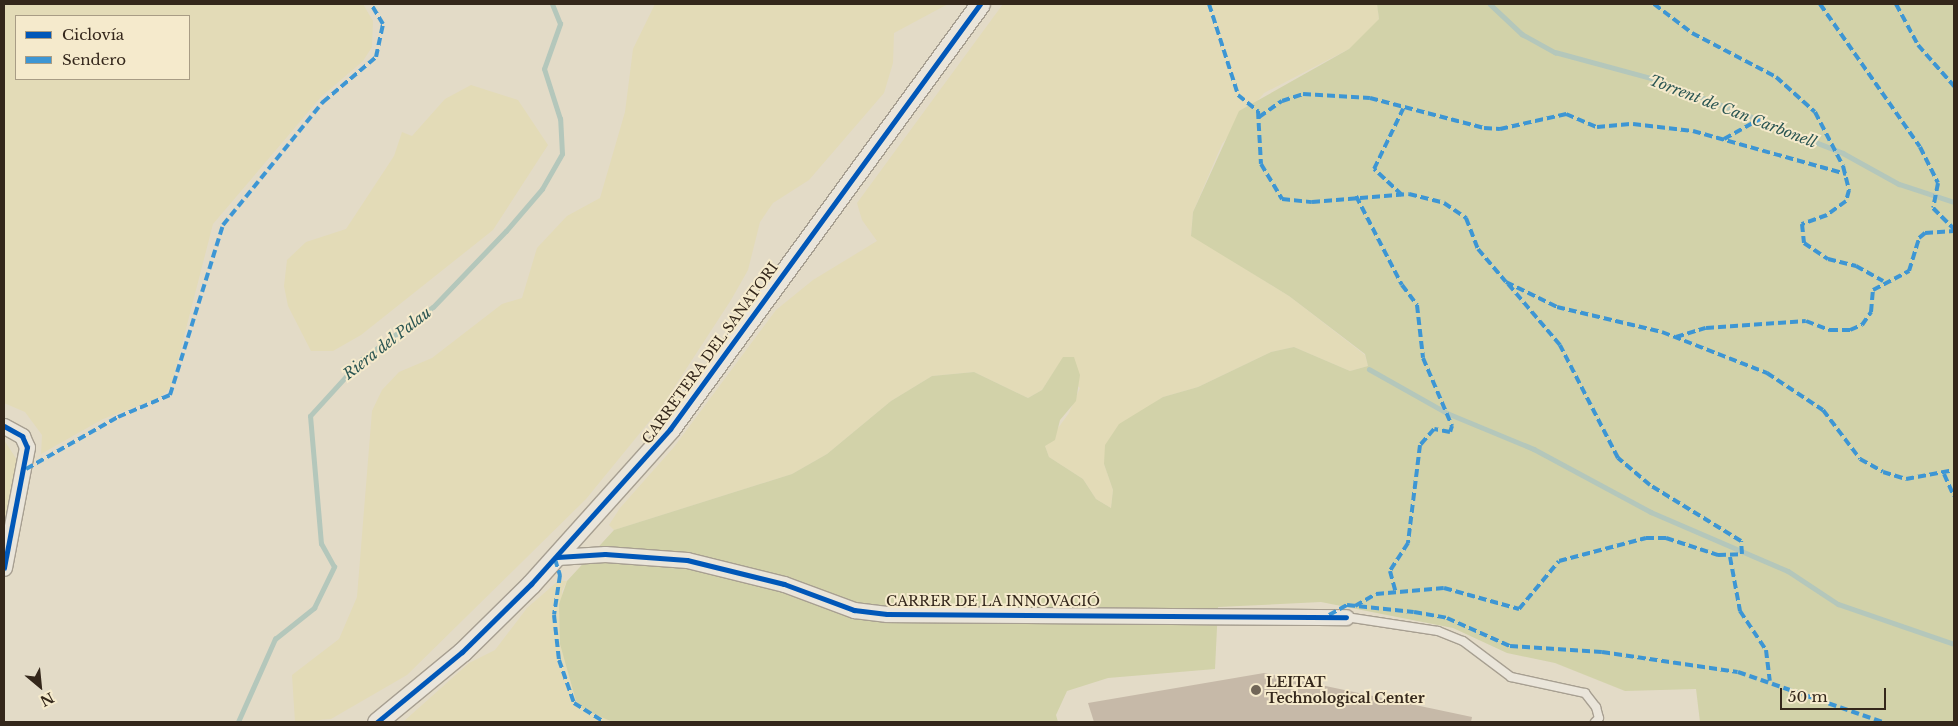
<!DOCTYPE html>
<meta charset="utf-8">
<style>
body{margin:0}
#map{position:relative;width:1958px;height:726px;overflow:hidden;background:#e3dbc7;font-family:"Libre Baskerville",serif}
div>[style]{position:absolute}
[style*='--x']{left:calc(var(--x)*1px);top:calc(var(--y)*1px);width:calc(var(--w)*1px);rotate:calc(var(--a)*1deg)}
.farmland>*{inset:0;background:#e3dbb7}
.green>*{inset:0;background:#d2d2a9}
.stream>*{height:4.5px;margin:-2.25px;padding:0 2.25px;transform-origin:2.25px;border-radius:2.25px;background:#b4c7bb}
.building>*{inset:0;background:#c6b9a8}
.roads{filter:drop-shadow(1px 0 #a79f91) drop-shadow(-1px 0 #a79f91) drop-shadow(0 1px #a79f91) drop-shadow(0 -1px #a79f91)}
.service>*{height:8px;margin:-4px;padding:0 4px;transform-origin:4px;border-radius:4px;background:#eae5da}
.minor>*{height:15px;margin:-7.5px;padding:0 7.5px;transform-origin:7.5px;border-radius:7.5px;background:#eae5da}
.tertiary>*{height:19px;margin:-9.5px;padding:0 9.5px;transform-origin:9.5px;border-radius:9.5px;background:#eae5da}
.quiet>*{height:4px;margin-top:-2px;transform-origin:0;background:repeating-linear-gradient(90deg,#3d96d4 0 8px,transparent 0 12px)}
.cycleway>*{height:5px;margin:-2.5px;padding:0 2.5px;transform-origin:2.5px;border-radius:2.5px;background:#0057b8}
.dots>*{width:14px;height:14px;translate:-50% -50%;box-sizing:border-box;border:2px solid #f5eacc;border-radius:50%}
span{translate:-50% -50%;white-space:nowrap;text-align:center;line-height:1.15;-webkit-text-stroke:4px #f5eacc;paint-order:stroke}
.street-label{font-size:14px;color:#34271b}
.poi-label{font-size:14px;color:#34271b;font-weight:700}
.left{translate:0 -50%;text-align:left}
.water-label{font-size:15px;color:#2a5552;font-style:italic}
.frame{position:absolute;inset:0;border:5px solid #34271b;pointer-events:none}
.legend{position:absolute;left:15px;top:15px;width:175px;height:65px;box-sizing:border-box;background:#f5eacc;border:1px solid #a89c85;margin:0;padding:6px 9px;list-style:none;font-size:15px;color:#34271b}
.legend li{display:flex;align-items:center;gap:10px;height:25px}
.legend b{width:25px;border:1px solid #a89c85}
.north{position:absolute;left:15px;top:661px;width:50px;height:50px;-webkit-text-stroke:4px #f5eacc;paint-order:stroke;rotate:152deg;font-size:14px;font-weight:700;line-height:20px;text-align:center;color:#34271b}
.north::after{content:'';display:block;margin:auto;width:18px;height:22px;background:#34271b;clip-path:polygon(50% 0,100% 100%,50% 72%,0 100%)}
.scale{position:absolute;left:1780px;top:688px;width:106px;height:22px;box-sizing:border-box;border:2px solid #34271b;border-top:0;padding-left:6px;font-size:15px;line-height:18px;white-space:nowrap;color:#34271b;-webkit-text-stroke:4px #f5eacc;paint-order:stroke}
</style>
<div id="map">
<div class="farmland">
<div style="clip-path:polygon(evenodd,4px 4px,363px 4px,373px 21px,372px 47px,363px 61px,321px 97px,213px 224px,171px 387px,159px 398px,103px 419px,41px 454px,42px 435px,25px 412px,4px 403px,4px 4px,189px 16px,189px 79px,16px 79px,16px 16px,189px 16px)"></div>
<div style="clip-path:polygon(655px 4px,948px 4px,894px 33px,893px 63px,884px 93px,809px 180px,773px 203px,760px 222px,748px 270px,731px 300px,662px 406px,586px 499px,407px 675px,331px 719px,295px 722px,292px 675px,339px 639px,357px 597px,372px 411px,382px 390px,399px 372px,432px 358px,502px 304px,522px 298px,537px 248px,567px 216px,600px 198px,625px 112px,633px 49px)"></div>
<div style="clip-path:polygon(1003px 4px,1377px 4px,1379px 19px,1367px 34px,1349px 49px,1264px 93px,1222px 144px,1193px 212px,1191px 235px,1289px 296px,1365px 355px,1368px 366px,1350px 371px,1294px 347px,1271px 352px,1198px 387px,1163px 397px,1148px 407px,1104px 464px,1113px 490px,1111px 508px,1096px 499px,1083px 479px,1049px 457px,1045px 446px,1069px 413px,1080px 388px,1057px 367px,1042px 390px,1028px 398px,974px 372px,932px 376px,891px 401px,827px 454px,792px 474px,614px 530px,609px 525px,620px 508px,674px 447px,776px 310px,813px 280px,877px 241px,862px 220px,857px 203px)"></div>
<div style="clip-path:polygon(471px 85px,518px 100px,548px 145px,493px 230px,361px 335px,333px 351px,311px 351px,288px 306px,284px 286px,287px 260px,306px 242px,346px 229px,394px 156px,402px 132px,412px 136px,445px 99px)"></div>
<div style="clip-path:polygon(4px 440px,17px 460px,4px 524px)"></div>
<div style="clip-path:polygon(558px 581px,567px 581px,562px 591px,568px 671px,576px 701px,584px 710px,613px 722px,403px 722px,469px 663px,495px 650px,527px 608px)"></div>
</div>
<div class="green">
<div style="clip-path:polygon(1377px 4px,1954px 4px,1954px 722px,1700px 722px,1696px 689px,1625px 691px,1555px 663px,1507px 653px,1453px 628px,1321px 602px,1218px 607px,1215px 669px,1108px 678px,1067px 691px,1056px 715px,1058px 722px,613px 722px,584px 710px,576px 701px,560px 644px,559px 604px,567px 581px,614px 530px,792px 474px,827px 454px,891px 401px,932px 376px,974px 372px,1028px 398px,1042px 390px,1063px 357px,1074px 357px,1080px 375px,1076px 401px,1060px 420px,1055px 440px,1045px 446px,1049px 457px,1083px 479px,1096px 499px,1111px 508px,1113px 490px,1104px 464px,1105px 445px,1119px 424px,1163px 397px,1198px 387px,1271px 352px,1294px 347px,1350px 371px,1368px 366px,1365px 354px,1289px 296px,1191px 236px,1193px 212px,1239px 111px,1349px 49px,1379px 19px)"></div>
</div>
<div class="stream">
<div style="--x:1490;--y:4;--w:44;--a:43.2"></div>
<div style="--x:1522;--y:34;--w:38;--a:29"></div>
<div style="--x:1555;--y:52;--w:107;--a:15.2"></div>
<div style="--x:1658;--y:80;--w:199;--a:21.5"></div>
<div style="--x:1843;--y:153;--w:64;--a:29"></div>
<div style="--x:1899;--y:184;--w:58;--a:18.1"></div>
<div style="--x:1369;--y:369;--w:90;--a:29.4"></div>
<div style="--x:1447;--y:413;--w:94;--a:22.5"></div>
<div style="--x:1534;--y:449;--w:133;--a:28.3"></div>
<div style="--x:1651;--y:512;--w:149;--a:23.3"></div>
<div style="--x:1788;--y:571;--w:60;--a:33.4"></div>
<div style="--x:1838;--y:604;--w:123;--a:19"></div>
<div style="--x:238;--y:722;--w:91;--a:-66"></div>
<div style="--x:275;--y:639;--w:50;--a:-38.5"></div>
<div style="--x:314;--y:608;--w:46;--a:-64"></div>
<div style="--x:334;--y:567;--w:26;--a:-119"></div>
<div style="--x:321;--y:544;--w:128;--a:-94.9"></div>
<div style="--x:310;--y:416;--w:76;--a:-47.7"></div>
<div style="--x:361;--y:360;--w:89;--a:-36.4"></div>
<div style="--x:433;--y:307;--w:105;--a:-46.2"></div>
<div style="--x:506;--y:231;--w:55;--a:-49.4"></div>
<div style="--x:542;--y:189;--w:40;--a:-60.3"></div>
<div style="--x:562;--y:154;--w:35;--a:-93"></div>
<div style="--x:560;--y:119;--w:52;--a:-107.7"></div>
<div style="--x:544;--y:69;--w:48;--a:-70.4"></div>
<div style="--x:560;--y:24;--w:22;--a:-112"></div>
</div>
<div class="building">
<div style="clip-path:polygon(1264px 673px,1472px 717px,1471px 722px,1094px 722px,1088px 703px)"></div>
</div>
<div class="roads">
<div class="service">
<div style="--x:1346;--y:617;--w:93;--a:8.7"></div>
<div style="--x:1438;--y:631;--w:27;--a:22"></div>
<div style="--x:1463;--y:641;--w:60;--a:36.9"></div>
<div style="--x:1511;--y:677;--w:76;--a:12.2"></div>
<div style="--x:1585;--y:693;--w:18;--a:52"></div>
<div style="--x:1596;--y:707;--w:11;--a:75"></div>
<div style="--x:1599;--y:718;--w:6;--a:135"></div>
</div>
<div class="minor">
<div style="--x:4;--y:426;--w:21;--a:29"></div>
<div style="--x:22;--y:436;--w:12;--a:66"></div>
<div style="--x:27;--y:447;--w:123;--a:100.8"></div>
<div style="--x:557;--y:557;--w:48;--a:-3.6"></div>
<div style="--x:605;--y:554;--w:82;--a:4.2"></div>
<div style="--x:687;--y:560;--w:100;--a:13.9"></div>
<div style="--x:784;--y:584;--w:75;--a:20.4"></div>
<div style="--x:854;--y:610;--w:33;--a:7"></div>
<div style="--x:887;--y:614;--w:459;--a:0.4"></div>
</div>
<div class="tertiary">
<div style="--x:377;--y:722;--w:110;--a:-39.5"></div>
<div style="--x:462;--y:652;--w:97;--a:-44.6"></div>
<div style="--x:531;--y:584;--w:208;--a:-48.1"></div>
<div style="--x:670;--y:429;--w:526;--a:-53.89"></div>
</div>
</div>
<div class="quiet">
<div style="--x:1209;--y:4;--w:96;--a:72.3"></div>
<div style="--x:1238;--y:95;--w:26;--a:39"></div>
<div style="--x:1258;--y:111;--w:53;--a:86.8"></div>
<div style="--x:1261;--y:164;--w:41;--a:59"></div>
<div style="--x:1282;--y:199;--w:30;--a:6"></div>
<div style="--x:1312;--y:202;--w:97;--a:-4.7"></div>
<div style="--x:1409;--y:194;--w:36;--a:14"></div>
<div style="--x:1444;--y:203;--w:27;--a:34"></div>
<div style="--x:1466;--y:218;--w:33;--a:69"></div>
<div style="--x:1478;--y:249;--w:43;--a:49.7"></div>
<div style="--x:1506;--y:282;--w:57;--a:26.1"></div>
<div style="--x:1557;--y:307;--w:108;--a:13.4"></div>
<div style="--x:1662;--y:332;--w:113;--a:21.3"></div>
<div style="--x:1767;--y:373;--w:67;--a:33.5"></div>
<div style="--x:1823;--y:410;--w:61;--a:52.9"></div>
<div style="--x:1860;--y:459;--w:26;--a:29"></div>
<div style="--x:1883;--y:472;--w:24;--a:17"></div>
<div style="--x:1906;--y:479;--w:49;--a:-10.6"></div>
<div style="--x:1654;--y:4;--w:48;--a:37.3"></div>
<div style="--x:1692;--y:33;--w:95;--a:27.6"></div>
<div style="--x:1776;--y:77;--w:52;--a:41.9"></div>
<div style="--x:1815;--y:112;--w:61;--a:62.6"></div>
<div style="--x:1843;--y:166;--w:25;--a:76"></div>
<div style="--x:1849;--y:190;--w:11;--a:105"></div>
<div style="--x:1846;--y:201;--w:24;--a:144"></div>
<div style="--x:1827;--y:215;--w:27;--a:160"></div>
<div style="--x:1802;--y:224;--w:19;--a:84"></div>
<div style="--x:1804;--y:243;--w:29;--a:34"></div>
<div style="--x:1828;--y:259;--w:29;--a:14"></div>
<div style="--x:1856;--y:266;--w:31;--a:29"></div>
<div style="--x:1820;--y:4;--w:174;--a:55"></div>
<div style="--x:1920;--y:147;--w:40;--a:63.4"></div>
<div style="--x:1938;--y:183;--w:25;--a:101"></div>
<div style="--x:1933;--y:208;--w:30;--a:45"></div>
<div style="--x:1896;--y:4;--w:47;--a:61.8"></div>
<div style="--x:1918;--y:45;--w:55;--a:48.7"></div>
<div style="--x:1259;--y:117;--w:28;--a:-35"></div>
<div style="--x:1282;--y:101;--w:22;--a:-18"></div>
<div style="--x:1303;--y:94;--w:67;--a:3.4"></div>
<div style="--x:1370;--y:98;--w:118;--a:14.7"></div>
<div style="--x:1484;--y:128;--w:16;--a:4"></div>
<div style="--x:1500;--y:129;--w:68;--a:-12.8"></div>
<div style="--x:1566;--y:114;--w:34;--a:23"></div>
<div style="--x:1597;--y:127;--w:36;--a:-5"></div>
<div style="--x:1633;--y:124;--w:60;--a:6.7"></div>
<div style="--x:1693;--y:131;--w:159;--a:15.7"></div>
<div style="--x:1724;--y:139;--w:41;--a:-29.1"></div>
<div style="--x:1402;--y:195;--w:38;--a:-137"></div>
<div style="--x:1374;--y:169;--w:67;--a:-64.2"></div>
<div style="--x:1356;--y:196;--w:100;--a:62.7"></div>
<div style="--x:1402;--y:285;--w:25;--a:53"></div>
<div style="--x:1417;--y:305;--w:53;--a:83.5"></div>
<div style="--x:1423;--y:358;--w:74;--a:66.9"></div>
<div style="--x:1452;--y:426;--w:6;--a:108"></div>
<div style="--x:1450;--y:432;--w:16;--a:-169"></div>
<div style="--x:1434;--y:429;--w:21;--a:131"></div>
<div style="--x:1420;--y:445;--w:99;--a:97"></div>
<div style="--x:1408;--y:543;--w:33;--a:123"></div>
<div style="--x:1390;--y:571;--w:23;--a:75"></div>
<div style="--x:1676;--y:337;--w:31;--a:-17"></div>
<div style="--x:1706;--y:328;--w:100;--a:-4"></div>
<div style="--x:1806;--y:321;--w:26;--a:21"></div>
<div style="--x:1830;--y:330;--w:20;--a:0"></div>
<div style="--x:1850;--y:330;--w:13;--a:-23"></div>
<div style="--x:1862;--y:325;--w:16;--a:-55"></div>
<div style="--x:1871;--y:312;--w:22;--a:-85"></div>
<div style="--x:1873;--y:290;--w:41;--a:-27.8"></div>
<div style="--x:1909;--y:271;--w:34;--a:-73"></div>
<div style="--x:1919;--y:238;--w:8;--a:-40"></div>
<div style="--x:1925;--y:233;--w:29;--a:-4"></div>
<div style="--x:26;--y:469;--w:106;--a:-29.5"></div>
<div style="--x:118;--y:417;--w:56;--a:-22.9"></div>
<div style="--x:170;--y:395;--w:178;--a:-72.7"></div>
<div style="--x:223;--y:225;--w:159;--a:-50.9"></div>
<div style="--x:323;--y:102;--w:70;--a:-40.3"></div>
<div style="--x:376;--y:57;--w:34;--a:-78"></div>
<div style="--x:383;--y:24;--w:23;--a:-121"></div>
<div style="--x:1944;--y:474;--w:24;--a:66"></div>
<div style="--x:1730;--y:557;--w:55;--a:79.5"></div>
<div style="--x:1740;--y:611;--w:47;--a:56.3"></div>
<div style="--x:1766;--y:650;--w:31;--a:83"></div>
<div style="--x:555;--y:559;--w:17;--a:73"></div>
<div style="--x:560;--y:575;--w:40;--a:98.5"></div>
<div style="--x:554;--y:615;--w:45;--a:83.7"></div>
<div style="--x:559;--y:660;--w:46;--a:70.8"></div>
<div style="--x:574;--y:703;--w:36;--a:32"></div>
<div style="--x:1355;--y:606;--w:24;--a:-30"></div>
<div style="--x:1376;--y:594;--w:68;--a:-5"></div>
<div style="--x:1444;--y:588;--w:78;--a:15.6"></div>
<div style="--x:1519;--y:609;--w:62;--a:-50.2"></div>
<div style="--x:1559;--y:561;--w:90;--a:-14.8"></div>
<div style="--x:1646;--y:538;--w:20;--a:0"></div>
<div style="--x:1666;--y:538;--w:55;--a:18.1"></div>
<div style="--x:1718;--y:555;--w:24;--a:-2"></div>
<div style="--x:1742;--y:554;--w:13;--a:-94"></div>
<div style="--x:1741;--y:541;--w:107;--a:-148.4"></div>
<div style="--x:1650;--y:485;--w:42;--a:-139.8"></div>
<div style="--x:1618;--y:458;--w:127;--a:-117.2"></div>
<div style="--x:1560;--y:345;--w:80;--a:-130.4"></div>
<div style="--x:1329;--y:615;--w:21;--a:-29"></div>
<div style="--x:1347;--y:605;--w:67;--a:6"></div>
<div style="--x:1414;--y:612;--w:34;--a:10"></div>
<div style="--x:1447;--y:618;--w:69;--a:24"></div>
<div style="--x:1510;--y:646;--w:92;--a:3.7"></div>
<div style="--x:1602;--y:652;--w:137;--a:8.4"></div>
<div style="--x:1738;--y:672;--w:152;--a:19.1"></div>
</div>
<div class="cycleway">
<div style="--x:4;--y:426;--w:21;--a:29"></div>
<div style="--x:22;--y:436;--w:12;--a:66"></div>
<div style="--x:27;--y:447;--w:123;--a:100.8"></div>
<div style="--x:557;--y:557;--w:48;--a:-3.6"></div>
<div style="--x:605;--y:554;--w:82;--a:4.2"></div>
<div style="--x:687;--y:560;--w:100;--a:13.9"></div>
<div style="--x:784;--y:584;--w:75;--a:20.4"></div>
<div style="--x:854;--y:610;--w:33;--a:7"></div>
<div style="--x:887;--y:614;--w:459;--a:0.4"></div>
<div style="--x:377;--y:722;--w:110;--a:-39.5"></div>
<div style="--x:462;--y:652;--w:97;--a:-44.6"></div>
<div style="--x:531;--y:584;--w:208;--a:-48.1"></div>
<div style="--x:670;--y:429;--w:526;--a:-53.89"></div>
</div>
<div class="dots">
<div style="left:1256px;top:690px;background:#716657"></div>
</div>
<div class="street-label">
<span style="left:710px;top:353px;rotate:-54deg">CARRETERA DEL SANATORI</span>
<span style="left:993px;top:601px">CARRER DE LA INNOVACIÓ</span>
</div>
<div class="poi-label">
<span class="left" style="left:1266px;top:690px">LEITAT<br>Technological Center</span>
</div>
<div class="water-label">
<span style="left:1733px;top:111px;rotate:21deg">Torrent de Can Carbonell</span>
<span style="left:387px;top:343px;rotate:-38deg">Riera del Palau</span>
</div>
<div class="frame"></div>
<ul class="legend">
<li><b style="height:6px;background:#0057b8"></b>Ciclovía</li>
<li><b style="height:6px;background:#3d96d4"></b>Sendero</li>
</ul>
<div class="north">N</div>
<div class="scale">50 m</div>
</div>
